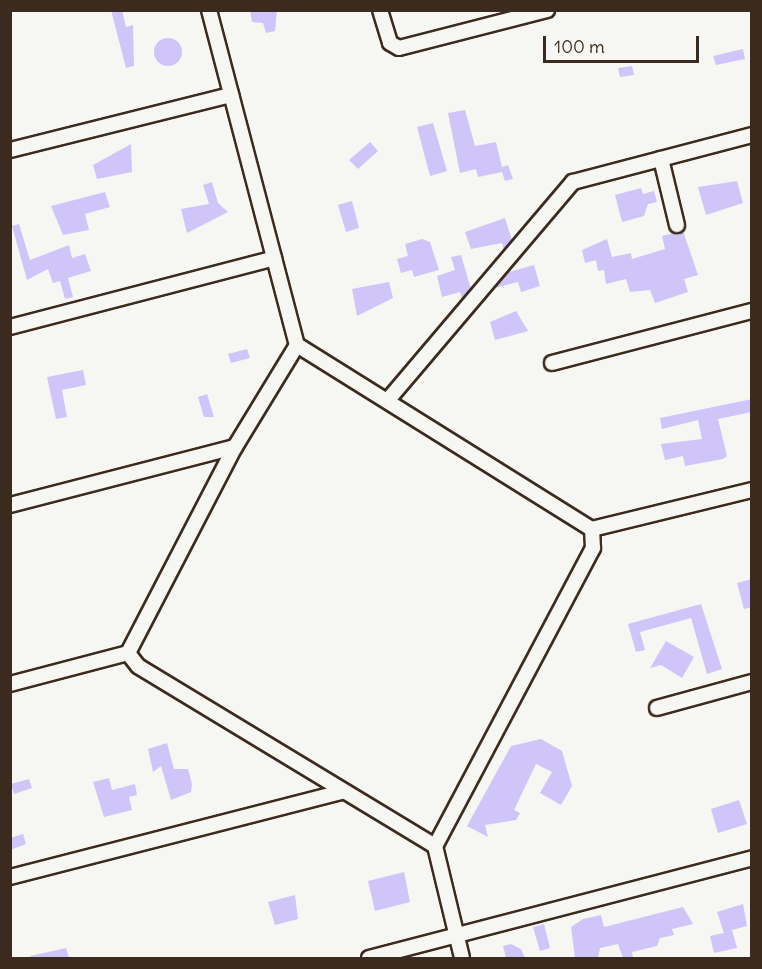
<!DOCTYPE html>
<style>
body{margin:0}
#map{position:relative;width:762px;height:969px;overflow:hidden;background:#f6f6f2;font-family:Delius,sans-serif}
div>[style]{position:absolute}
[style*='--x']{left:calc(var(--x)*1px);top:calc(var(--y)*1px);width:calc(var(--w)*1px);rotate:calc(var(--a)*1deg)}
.building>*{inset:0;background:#d0c5f8}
.round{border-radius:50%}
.roads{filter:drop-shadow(2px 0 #3b2a1e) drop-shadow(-2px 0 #3b2a1e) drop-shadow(0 2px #3b2a1e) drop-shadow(0 -2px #3b2a1e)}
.minor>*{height:14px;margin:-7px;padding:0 7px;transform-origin:7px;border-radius:7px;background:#f6f6f2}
span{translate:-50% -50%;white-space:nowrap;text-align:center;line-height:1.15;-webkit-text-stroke:4.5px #f6f6f2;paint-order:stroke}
.frame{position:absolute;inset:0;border:12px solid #3b2a1e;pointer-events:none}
.scale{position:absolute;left:543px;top:36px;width:156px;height:27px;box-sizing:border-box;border:3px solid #3b2a1e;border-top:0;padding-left:8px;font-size:18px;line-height:21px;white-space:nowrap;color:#3b2a1e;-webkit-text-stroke:4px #f6f6f2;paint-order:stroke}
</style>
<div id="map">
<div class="building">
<div style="clip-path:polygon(111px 10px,122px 10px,126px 27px,133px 25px,134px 66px,126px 68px)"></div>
<div style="clip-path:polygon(250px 10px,277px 10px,275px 31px,266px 33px,263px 23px,252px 22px)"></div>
<div class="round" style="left:154px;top:38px;width:28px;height:28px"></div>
<div style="clip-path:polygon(743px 49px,745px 59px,716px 65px,713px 56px)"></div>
<div style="clip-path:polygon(632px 66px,634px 75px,620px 77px,618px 68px)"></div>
<div style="clip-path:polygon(465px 110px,475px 146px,496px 142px,502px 167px,508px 165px,513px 179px,505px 181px,502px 172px,478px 177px,476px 169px,460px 173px,448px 113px)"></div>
<div style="clip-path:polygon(433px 123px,447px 171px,430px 176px,417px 127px)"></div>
<div style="clip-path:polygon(370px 142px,378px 151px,358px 169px,349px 160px)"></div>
<div style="clip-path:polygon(131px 144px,132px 172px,97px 179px,93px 165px)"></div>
<div style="clip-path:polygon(737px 181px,743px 203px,706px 215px,698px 187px)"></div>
<div style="clip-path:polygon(212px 182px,218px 203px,228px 212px,187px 233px,181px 209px,209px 204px,203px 185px)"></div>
<div style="clip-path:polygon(641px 188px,643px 194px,654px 191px,657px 202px,648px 204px,644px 216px,622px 222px,615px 195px)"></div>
<div style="clip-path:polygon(105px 192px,110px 207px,85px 214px,89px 230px,63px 235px,51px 206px)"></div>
<div style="clip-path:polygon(352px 201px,359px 228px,346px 232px,338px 205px)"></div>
<div style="clip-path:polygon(505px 218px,512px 240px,504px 250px,502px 243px,471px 249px,465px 232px)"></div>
<div style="clip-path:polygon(19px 224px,30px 260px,69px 245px,72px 258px,85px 254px,91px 271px,68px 278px,73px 297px,65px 299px,60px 281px,53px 283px,48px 269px,27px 280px,12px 226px)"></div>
<div style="clip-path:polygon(683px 231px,698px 275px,684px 279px,688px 292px,655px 303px,650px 290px,630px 292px,626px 279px,606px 284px,604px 270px,598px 271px,596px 260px,585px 263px,582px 250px,607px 239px,612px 257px,631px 253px,632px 259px,665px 249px,662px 236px)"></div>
<div style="clip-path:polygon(422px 239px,430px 242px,439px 270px,414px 277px,412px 270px,401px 273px,397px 259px,408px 256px,405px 244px)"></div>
<div style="clip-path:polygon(461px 255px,471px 289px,462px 299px,460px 292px,442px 297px,437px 276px,455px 270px,451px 257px)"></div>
<div style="clip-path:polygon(534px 265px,540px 286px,521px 292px,518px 282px,495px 288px,509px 272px)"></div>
<div style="clip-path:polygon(389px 282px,393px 298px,357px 316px,352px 289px)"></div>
<div style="clip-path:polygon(516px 311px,528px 331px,495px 340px,490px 322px)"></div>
<div style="clip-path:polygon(247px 349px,250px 358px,231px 363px,228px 354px)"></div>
<div style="clip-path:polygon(83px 370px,86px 385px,62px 390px,67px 417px,56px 419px,47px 377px)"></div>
<div style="clip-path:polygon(207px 394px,214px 417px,204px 417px,198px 397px)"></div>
<div style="clip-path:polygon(752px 399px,752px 412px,718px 419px,727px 456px,723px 459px,685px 466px,683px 456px,665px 460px,661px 444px,702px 439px,698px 420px,662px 429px,660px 418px)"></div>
<div style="clip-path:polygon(752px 579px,752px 607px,744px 609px,737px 583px)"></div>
<div style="clip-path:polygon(701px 604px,722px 669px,707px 674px,691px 618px,640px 632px,645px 650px,636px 652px,628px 624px)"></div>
<div style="clip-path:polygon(666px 641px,694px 657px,682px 678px,661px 665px,650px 668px)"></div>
<div style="clip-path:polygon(541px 739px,562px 751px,572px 786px,561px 805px,540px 793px,552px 772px,536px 764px,514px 810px,520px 813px,516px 820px,485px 825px,488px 837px,467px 826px,511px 746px)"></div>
<div style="clip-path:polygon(167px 743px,174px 769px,188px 769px,192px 784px,191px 792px,171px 800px,161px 766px,153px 772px,148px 749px)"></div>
<div style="clip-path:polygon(109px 778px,112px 790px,135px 784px,137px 795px,129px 797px,132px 810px,104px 817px,93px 782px)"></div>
<div style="clip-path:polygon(29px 779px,32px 788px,14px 794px,11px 784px)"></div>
<div style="clip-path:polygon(739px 800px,747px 824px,718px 833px,711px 809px)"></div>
<div style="clip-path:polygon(23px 834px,26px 844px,10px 850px,10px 838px)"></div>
<div style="clip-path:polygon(404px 872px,410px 902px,375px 911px,368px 881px)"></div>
<div style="clip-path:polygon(295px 895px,298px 919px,275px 925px,268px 902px)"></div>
<div style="clip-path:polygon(743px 904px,747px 926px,732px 930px,737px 948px,714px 953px,710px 936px,724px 933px,717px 912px)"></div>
<div style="clip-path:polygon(683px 907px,693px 924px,672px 929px,674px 935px,660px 938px,657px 946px,632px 952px,633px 958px,623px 958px,618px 944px,600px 948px,598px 958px,575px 958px,571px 927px,583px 919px,601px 915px,604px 927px)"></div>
<div style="clip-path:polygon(544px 924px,550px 948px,540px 951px,533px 927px)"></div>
<div style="clip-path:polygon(511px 944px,521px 949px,525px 958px,506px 958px,503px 946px)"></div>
<div style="clip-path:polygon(66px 948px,69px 958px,31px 958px,30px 956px)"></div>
</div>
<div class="roads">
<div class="minor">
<div style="--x:209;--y:10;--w:346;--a:75.3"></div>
<div style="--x:380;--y:10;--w:34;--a:73"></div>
<div style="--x:390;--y:43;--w:10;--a:29"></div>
<div style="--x:399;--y:48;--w:153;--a:-14.4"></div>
<div style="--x:10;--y:150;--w:228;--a:-14"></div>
<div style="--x:661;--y:159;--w:68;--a:76.4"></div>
<div style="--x:10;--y:327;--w:273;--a:-14.6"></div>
<div style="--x:297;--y:345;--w:348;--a:32"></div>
<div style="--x:592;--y:529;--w:19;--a:87"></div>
<div style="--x:593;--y:548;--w:337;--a:117.9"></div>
<div style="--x:435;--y:846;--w:347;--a:-148.8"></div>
<div style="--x:138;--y:666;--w:16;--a:-128"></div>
<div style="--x:128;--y:653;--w:232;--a:-62.6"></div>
<div style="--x:235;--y:447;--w:119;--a:-58.7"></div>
<div style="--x:552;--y:363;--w:207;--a:-14.6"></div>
<div style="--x:388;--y:400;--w:286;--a:-49.7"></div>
<div style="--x:573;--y:182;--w:185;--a:-14.7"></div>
<div style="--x:10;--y:505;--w:232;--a:-14.5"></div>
<div style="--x:592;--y:529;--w:165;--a:-13.7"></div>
<div style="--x:10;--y:684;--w:122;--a:-14.7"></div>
<div style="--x:657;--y:708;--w:98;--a:-15.3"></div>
<div style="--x:435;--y:846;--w:115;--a:76.4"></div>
<div style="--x:10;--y:877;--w:342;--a:-14.4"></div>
<div style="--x:369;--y:958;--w:396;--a:-14.6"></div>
</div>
</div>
<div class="frame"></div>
<div class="scale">100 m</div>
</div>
